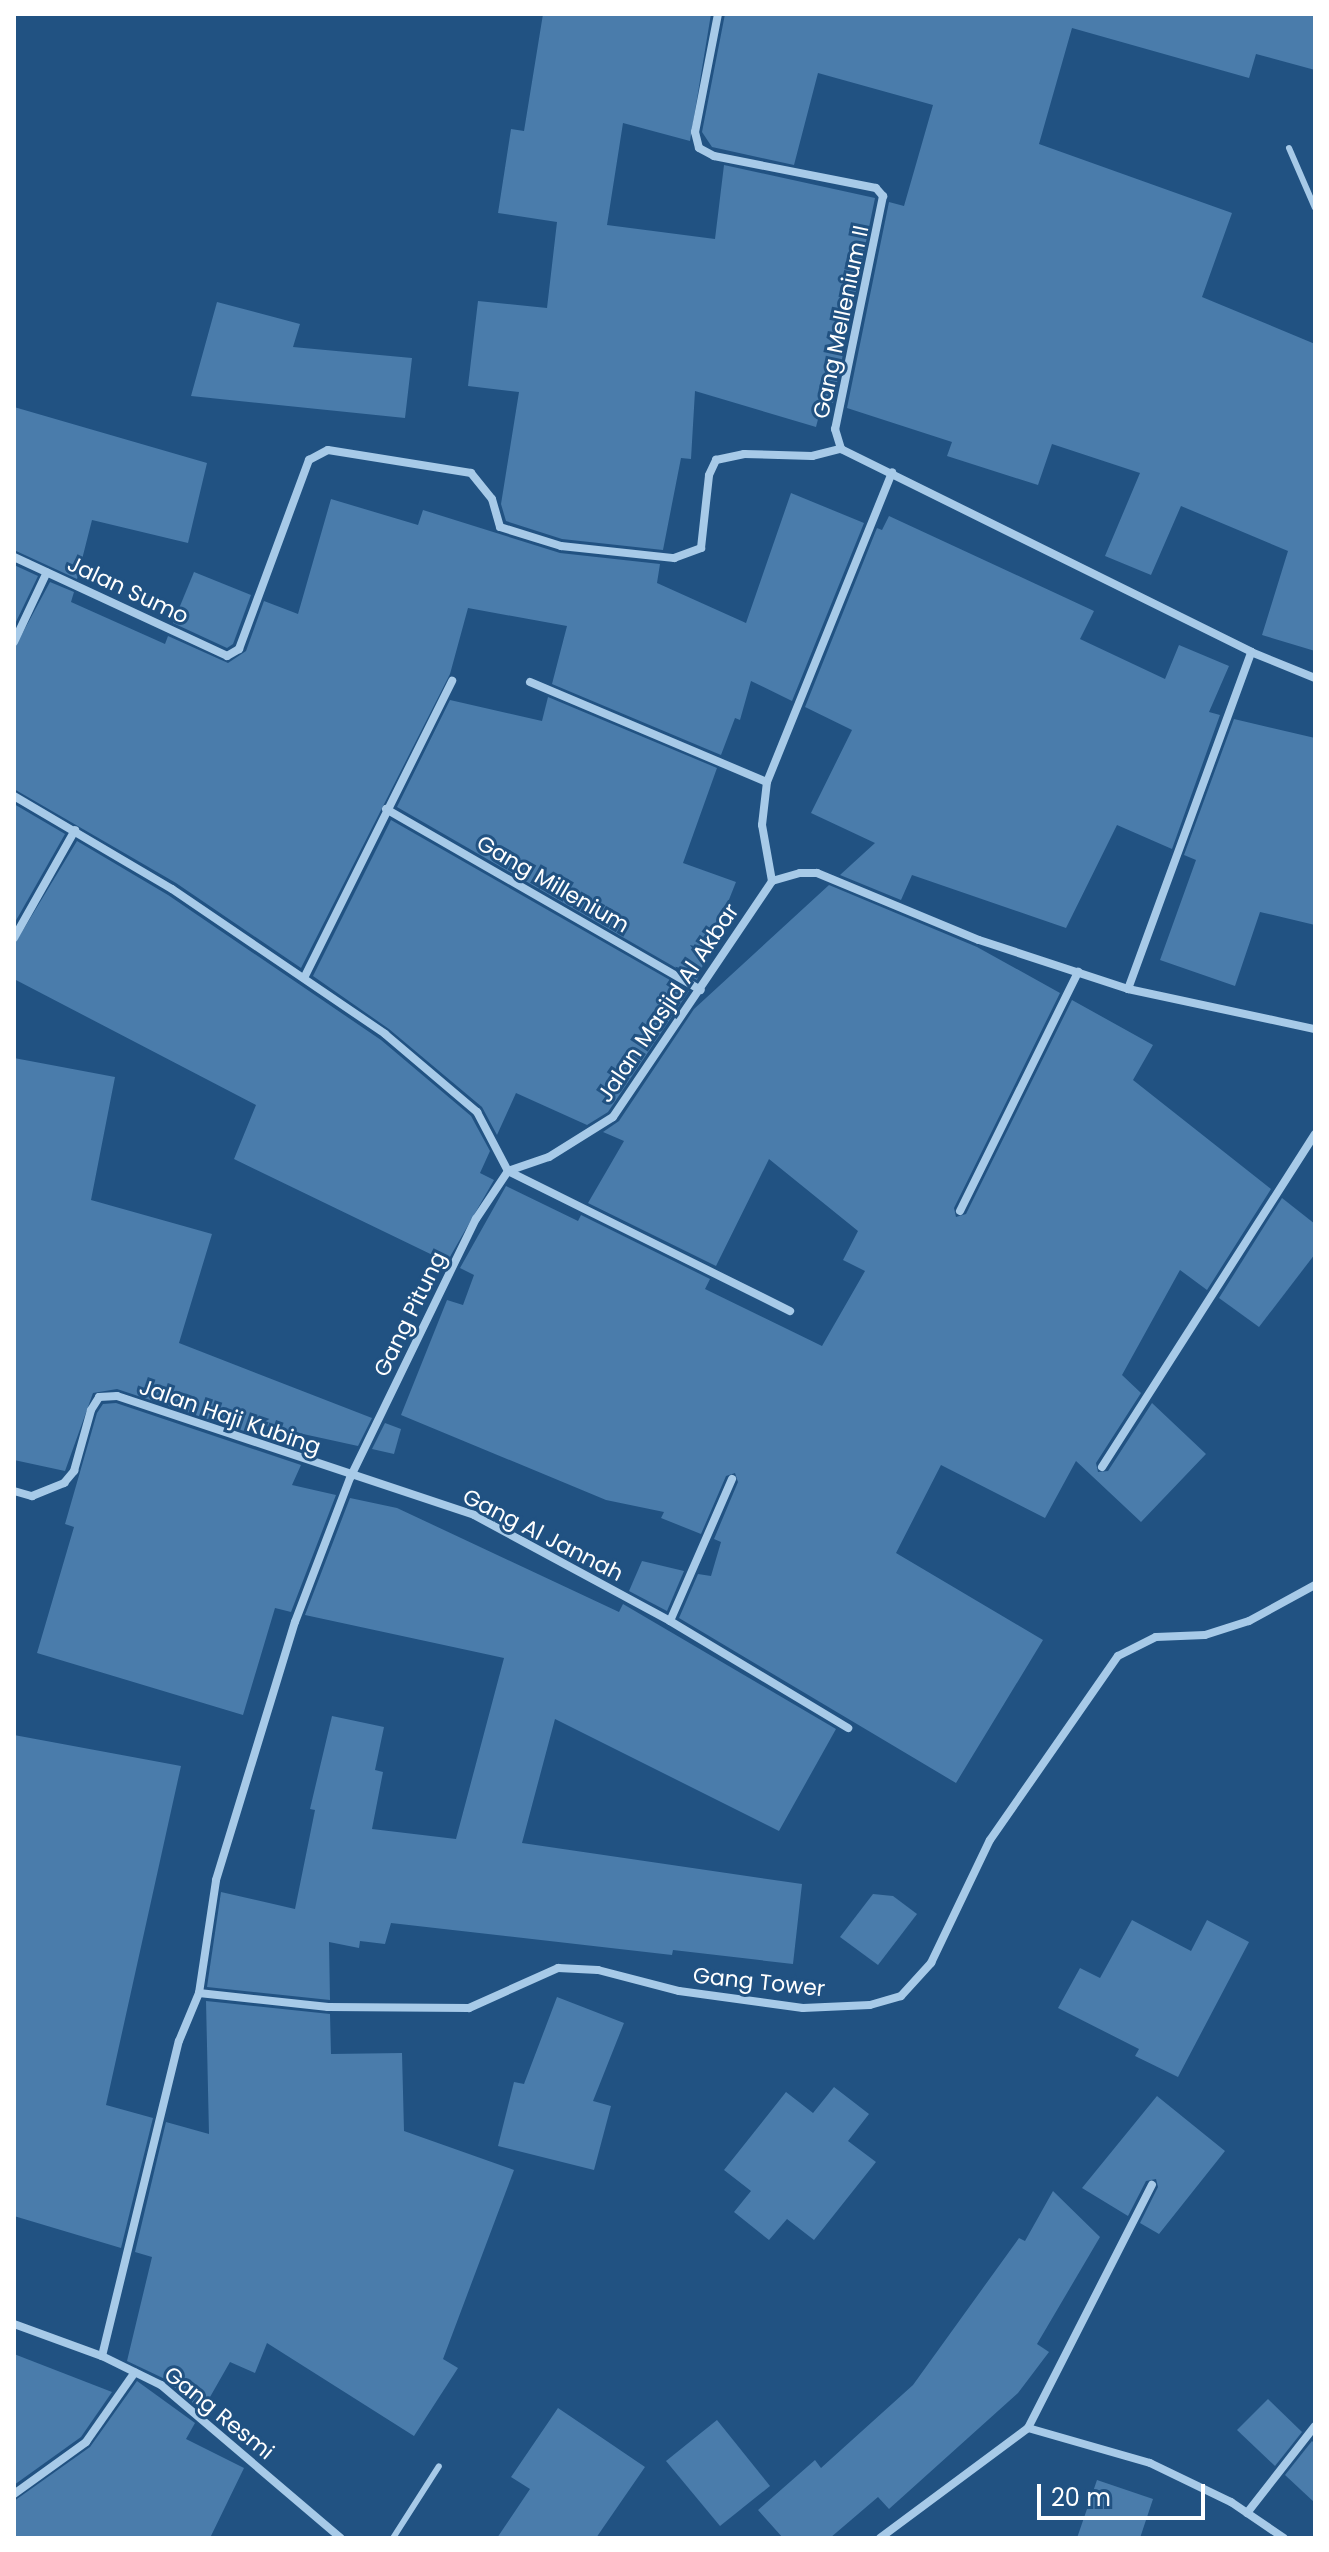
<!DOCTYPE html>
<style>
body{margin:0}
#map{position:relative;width:1329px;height:2552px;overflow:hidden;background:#215282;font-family:Poppins,sans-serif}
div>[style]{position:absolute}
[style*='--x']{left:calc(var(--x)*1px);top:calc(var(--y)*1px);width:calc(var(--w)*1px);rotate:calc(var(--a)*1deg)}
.building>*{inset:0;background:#4a7cab}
.lane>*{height:6px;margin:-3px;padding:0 3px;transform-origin:3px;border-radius:3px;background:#a7cae8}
.street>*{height:8px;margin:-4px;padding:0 4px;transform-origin:4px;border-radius:4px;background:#a7cae8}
span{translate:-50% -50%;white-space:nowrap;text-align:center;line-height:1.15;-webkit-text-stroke:6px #215282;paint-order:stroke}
.street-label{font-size:22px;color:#fff}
.frame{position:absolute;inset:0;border:16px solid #fff;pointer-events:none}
.scale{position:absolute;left:1037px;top:2484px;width:168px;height:36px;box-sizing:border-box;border:4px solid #fff;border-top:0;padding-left:10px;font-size:24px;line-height:28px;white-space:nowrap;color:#fff;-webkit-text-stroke:6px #215282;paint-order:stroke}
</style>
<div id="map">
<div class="building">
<div style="clip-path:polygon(543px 14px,711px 14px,690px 141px,623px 123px,607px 225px,715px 239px,724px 165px,875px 198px,833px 403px,823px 400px,816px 427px,695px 391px,691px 459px,681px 458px,663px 550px,562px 539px,506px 521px,501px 504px,519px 392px,468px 386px,478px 301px,547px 308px,557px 222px,498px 213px,511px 129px,524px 131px)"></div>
<div style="clip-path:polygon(725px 14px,1315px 14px,1315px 70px,1256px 54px,1249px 78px,1072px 28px,1039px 144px,1232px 213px,1202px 297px,1315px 344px,1315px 651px,1262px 635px,1288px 551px,1181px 506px,1151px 575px,1105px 556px,1140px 473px,1052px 444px,1038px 485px,947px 456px,952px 442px,847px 408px,889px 202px,904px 206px,933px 105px,818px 73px,794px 165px,712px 147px,702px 132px)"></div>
<div style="clip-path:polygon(217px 302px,300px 324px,293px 347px,412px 358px,405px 418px,191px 396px)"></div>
<div style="clip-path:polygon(14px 407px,207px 463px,188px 543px,92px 520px,77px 579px,14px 550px)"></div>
<div style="clip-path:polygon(791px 493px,864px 523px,792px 701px,751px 681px,740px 720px,735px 718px,721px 755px,552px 684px,567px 626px,468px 608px,450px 674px,301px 968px,176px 883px,14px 789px,14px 649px,50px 582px,74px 592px,71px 602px,165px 644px,168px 636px,228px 663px,246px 651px,264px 601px,298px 614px,331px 499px,418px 525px,423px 510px,560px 553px,660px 564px,657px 583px,746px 623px)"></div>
<div style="clip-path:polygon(889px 516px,1094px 611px,1080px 639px,1165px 679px,1179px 645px,1229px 666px,1209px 712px,1220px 715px,1172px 849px,1117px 825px,1066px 928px,912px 875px,901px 900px,840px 875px,875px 843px,811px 813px,852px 730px,805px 707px,877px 528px,882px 530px)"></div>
<div style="clip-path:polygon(14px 565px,38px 576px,14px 626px)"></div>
<div style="clip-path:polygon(194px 572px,251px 595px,233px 644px,227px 648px,173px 623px)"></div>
<div style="clip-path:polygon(548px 697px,717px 768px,683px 863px,736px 882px,697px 980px,397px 807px,450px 700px,542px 721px)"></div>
<div style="clip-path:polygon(1234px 719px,1315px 738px,1315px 925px,1260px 912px,1235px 986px,1160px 960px,1196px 860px,1184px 855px)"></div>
<div style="clip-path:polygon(14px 804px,65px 834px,14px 924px)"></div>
<div style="clip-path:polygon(391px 820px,689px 991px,608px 1112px,587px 1125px,516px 1093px,497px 1135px,482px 1107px,389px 1029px,313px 976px)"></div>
<div style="clip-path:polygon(77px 841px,168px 895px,381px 1040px,471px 1116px,490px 1151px,480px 1173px,494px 1180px,447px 1262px,234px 1159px,256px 1105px,14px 979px,14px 945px)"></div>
<div style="clip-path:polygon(829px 885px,977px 947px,1060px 993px,954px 1208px,956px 1217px,966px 1214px,1072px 1000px,1153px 1045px,1133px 1080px,1271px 1189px,1207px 1290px,1180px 1270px,1122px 1375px,1141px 1393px,1096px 1463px,1098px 1472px,1108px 1471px,1152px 1403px,1206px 1454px,1141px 1522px,1076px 1461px,1045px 1518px,941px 1465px,896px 1553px,1043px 1640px,956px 1783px,679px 1618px,698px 1574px,711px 1576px,721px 1542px,714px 1539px,738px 1482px,735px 1473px,726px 1476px,701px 1534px,661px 1518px,664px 1512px,606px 1500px,401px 1415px,447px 1300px,463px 1305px,474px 1275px,460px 1268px,506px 1186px,578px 1221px,581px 1215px,710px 1279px,705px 1289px,822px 1346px,865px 1271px,843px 1260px,858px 1231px,769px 1159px,716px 1266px,588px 1203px,624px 1141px,603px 1132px,619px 1121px,694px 1009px)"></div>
<div style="clip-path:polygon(14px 1058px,115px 1077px,91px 1200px,212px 1234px,179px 1343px,372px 1418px,358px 1446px,253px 1423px,250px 1433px,117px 1389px,93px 1393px,65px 1471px,14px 1460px)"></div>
<div style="clip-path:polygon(1282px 1198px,1315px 1224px,1315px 1254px,1259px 1327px,1219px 1298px)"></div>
<div style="clip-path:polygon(116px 1403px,301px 1465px,292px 1485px,336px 1495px,291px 1612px,275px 1608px,243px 1715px,37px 1653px,74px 1527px,65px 1524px,97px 1413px,103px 1404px)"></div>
<div style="clip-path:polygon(385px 1423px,401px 1429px,394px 1454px,372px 1449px)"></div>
<div style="clip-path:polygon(350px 1498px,397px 1508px,619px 1612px,623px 1604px,836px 1729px,779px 1831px,555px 1719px,522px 1843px,802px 1884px,793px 1964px,673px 1950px,672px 1955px,391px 1923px,385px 1944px,360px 1941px,359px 1948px,329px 1942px,330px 2000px,207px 1987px,221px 1892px,295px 1909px,315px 1810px,310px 1809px,332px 1716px,384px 1727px,375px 1770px,383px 1772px,372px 1829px,456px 1839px,504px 1658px,305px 1615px)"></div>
<div style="clip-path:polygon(642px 1561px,684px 1571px,667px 1611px,629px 1591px)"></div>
<div style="clip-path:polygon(14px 1735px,181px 1766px,106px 2105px,153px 2118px,121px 2248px,14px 2216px)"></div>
<div style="clip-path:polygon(873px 1894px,893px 1896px,917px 1914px,878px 1965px,840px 1937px)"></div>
<div style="clip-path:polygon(1132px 1920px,1191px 1951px,1207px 1920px,1249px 1942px,1178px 2077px,1135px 2056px,1139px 2049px,1058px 2008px,1080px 1968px,1100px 1978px)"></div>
<div style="clip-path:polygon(557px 1997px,624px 2023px,593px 2101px,611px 2106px,594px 2170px,498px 2146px,514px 2082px,524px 2084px)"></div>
<div style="clip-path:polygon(206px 2001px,330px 2014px,331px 2054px,402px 2053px,404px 2131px,514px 2170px,443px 2359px,458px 2368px,414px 2436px,267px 2343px,255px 2373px,230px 2362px,202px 2411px,165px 2379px,127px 2361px,152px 2257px,135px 2252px,166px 2122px,209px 2134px)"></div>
<div style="clip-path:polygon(834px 2087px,869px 2114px,848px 2141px,876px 2162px,814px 2240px,787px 2219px,769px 2240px,734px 2212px,751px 2191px,724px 2170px,786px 2092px,813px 2113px)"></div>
<div style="clip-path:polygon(1157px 2096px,1225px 2151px,1159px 2234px,1140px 2223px,1158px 2187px,1156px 2179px,1146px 2181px,1128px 2216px,1082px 2188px)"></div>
<div style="clip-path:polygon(1053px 2191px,1100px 2237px,1037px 2344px,1049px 2352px,1018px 2393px,889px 2509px,878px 2497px,830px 2538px,783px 2538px,758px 2510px,815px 2460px,821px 2468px,913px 2385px,1019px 2238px,1025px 2241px)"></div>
<div style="clip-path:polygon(14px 2354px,112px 2392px,81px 2437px,14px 2485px)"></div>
<div style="clip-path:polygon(137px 2381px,195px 2423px,186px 2439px,244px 2468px,210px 2538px,14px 2538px,14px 2501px,90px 2447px)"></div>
<div style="clip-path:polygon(1268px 2399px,1302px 2432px,1275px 2466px,1237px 2430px)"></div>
<div style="clip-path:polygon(558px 2408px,645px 2467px,596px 2538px,497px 2538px,530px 2489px,511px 2477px)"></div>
<div style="clip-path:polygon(717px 2420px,770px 2486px,720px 2526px,666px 2461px)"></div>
<div style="clip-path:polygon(1312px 2441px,1315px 2444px,1315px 2503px,1285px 2475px)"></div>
<div style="clip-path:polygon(1097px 2480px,1153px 2499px,1140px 2538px,1077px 2538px)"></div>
</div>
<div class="lane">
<div style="--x:1289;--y:148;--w:65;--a:66.6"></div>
<div style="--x:393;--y:2538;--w:85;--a:-57.4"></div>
</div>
<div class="street">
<div style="--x:718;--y:14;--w:120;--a:101"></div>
<div style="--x:695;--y:132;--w:16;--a:76"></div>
<div style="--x:699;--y:148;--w:17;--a:28"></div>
<div style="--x:714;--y:156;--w:165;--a:11.2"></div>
<div style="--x:876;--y:188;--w:11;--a:49"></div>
<div style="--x:883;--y:196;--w:238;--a:101.6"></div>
<div style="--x:835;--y:429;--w:21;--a:73"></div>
<div style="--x:841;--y:449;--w:458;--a:26.3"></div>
<div style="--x:1251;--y:652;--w:69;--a:22.1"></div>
<div style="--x:14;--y:557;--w:235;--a:24.9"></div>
<div style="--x:227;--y:656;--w:14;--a:-30"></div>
<div style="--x:239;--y:649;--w:202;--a:-69.7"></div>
<div style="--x:309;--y:460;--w:21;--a:-28"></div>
<div style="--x:328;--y:450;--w:145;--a:9.1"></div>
<div style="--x:471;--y:473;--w:33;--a:51"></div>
<div style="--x:492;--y:499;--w:29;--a:74"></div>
<div style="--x:500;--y:527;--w:64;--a:17.3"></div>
<div style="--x:561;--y:546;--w:114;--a:6.1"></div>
<div style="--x:674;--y:558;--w:29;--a:-20"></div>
<div style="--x:701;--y:548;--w:73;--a:-83.7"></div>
<div style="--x:709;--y:475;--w:17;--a:-65"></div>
<div style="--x:716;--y:460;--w:29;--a:-12"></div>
<div style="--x:744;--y:454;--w:68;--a:1.7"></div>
<div style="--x:812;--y:456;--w:30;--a:-14"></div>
<div style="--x:14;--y:642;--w:77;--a:-64.8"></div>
<div style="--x:530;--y:682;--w:257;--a:22.9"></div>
<div style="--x:14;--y:796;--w:183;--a:30.5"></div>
<div style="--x:172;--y:889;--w:258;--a:34.2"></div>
<div style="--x:385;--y:1034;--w:121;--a:40.3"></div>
<div style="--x:477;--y:1112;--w:67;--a:62.3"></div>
<div style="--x:386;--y:809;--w:363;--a:29.9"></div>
<div style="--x:772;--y:881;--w:57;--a:-100.1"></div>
<div style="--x:762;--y:825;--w:43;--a:-83.4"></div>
<div style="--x:767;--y:782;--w:334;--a:-68"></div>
<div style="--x:14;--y:938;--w:124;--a:-60.5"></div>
<div style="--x:305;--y:976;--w:330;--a:-63.5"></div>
<div style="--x:1128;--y:989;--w:359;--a:-69.9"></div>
<div style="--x:508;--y:1171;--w:43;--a:-18.9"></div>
<div style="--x:549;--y:1157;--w:75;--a:-32"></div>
<div style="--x:613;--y:1117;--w:285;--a:-56"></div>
<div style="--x:772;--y:881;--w:29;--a:-16"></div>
<div style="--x:800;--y:873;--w:17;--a:0"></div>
<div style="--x:817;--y:873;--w:175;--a:22.5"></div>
<div style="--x:979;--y:940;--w:157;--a:18.2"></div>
<div style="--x:1128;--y:989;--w:191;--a:12.1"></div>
<div style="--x:508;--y:1171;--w:315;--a:26.4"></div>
<div style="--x:960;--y:1211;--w:267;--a:-63.7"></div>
<div style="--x:1102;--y:1467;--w:395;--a:-57.4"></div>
<div style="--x:14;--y:1491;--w:19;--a:16"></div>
<div style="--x:32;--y:1496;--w:35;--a:-22"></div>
<div style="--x:64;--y:1483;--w:16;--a:-50"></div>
<div style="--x:74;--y:1471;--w:63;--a:-74.4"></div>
<div style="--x:91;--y:1410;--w:15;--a:-58"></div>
<div style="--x:99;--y:1397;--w:18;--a:-3"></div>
<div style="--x:117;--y:1396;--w:376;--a:18.4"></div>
<div style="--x:474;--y:1515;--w:223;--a:28.4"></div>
<div style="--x:670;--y:1621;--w:208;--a:31"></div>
<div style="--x:670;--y:1621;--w:155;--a:-66.4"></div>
<div style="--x:199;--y:1993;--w:130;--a:6.2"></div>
<div style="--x:328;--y:2007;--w:141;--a:0.4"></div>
<div style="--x:469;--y:2008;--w:98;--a:-24.2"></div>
<div style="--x:558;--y:1968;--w:40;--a:2.9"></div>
<div style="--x:598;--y:1970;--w:84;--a:14.5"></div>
<div style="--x:679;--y:1991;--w:125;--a:7.8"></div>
<div style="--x:803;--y:2008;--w:67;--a:-2.6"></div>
<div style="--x:870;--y:2005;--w:32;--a:-16"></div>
<div style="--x:901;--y:1996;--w:45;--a:-47.7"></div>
<div style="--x:931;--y:1963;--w:136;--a:-64.4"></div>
<div style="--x:990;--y:1840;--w:224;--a:-55.2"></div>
<div style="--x:1118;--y:1656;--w:42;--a:-26.6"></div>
<div style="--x:1156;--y:1637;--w:49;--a:-2.3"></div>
<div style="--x:1205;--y:1635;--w:46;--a:-17.7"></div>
<div style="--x:1249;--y:1621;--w:75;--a:-28.6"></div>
<div style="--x:14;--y:2324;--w:94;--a:20"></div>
<div style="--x:102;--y:2356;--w:66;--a:26.2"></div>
<div style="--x:161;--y:2385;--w:236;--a:40.4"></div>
<div style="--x:102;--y:2356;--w:324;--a:-76.3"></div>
<div style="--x:179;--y:2041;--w:52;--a:-67.4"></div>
<div style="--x:199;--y:1993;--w:114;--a:-81.4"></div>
<div style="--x:216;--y:1880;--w:270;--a:-73"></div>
<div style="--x:295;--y:1622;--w:154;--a:-69.1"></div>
<div style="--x:350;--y:1478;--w:288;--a:-64.1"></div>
<div style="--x:476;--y:1219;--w:58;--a:-56.3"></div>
<div style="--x:1028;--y:2428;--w:127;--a:16"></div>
<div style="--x:1150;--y:2463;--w:90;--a:25.7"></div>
<div style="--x:1231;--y:2502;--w:64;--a:34.2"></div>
<div style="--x:14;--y:2494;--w:89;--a:-35.8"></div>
<div style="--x:86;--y:2442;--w:85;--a:-55"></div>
<div style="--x:1247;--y:2513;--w:110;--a:-52"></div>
<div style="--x:880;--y:2538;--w:184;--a:-36.6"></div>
<div style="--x:1028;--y:2428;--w:273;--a:-63"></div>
</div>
<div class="street-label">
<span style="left:841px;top:322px;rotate:-78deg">Gang Mellenium II</span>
<span style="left:128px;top:590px;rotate:25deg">Jalan Sumo</span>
<span style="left:553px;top:884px;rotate:30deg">Gang Millenium</span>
<span style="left:668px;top:1003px;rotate:-56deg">Jalan Masjid Al Akbar</span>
<span style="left:410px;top:1314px;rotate:-64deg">Gang Pitung</span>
<span style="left:230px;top:1417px;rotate:19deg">Jalan Haji Kubing</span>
<span style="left:543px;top:1535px;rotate:27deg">Gang Al Jannah</span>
<span style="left:759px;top:1982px;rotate:6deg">Gang Tower</span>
<span style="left:219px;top:2413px;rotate:39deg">Gang Resmi</span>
</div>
<div class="frame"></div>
<div class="scale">20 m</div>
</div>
